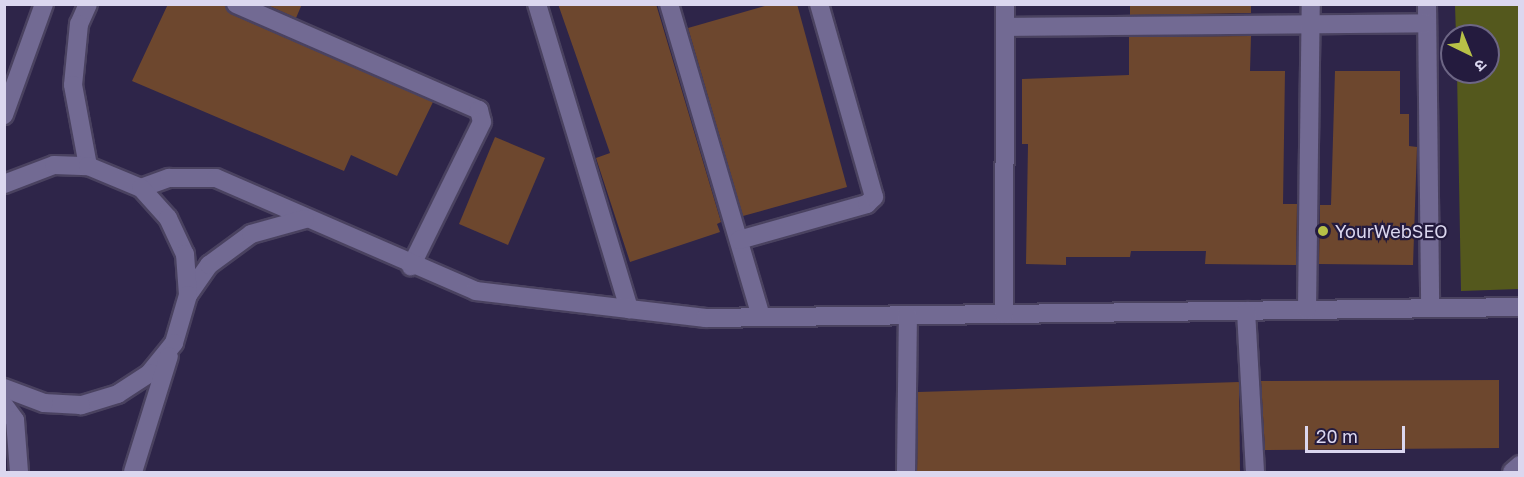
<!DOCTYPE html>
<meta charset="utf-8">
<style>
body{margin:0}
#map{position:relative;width:1524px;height:477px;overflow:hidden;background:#2e2549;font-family:"Golos Text","Noto Sans Devanagari",sans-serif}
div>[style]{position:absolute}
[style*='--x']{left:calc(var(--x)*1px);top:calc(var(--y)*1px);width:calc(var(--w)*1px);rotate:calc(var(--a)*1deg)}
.green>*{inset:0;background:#54581d}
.building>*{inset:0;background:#6d472e}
.roads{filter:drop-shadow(2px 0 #4a4260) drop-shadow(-2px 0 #4a4260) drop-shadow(0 2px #4a4260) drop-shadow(0 -2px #4a4260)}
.minor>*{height:18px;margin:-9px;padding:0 9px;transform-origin:9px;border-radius:9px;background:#726a93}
.tertiary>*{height:18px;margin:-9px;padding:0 9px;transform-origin:9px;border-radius:9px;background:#726a93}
.dots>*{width:16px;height:16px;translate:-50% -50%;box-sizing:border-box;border:3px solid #241b3e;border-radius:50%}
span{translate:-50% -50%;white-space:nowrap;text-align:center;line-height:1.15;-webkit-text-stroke:4.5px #241b3e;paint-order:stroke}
.poi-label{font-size:18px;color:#dbd7ef}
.left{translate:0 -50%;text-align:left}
.frame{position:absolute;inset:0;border:6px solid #dbd7ef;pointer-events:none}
.north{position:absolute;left:1440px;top:24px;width:60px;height:60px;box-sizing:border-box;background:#241b3e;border:2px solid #6d6685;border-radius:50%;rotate:137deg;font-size:16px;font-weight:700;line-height:24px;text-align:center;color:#dbd7ef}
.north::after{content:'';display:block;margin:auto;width:21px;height:27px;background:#b8c147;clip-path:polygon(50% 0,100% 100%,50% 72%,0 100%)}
.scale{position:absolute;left:1305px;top:426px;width:100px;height:27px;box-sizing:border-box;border:3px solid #dbd7ef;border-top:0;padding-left:8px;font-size:18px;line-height:21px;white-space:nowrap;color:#dbd7ef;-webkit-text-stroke:4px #241b3e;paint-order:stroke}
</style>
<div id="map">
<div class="green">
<div style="clip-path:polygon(1455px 5px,1519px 5px,1519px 289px,1461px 291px,1457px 72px,1488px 72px,1488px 36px,1456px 36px)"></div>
</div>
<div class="building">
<div style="clip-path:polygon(168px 4px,225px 4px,231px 14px,433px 102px,397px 176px,351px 155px,344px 171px,132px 81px)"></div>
<div style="clip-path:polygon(265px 4px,302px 4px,296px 18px)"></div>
<div style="clip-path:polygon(558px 4px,656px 4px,721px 222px,717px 224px,720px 232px,630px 262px,596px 158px,610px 153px)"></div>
<div style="clip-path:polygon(772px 4px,797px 4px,847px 187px,743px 216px,688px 28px)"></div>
<div style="clip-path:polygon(1130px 4px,1251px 4px,1251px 13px,1130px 15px)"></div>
<div style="clip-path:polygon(1251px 36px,1250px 71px,1285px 71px,1283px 204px,1297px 204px,1296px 265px,1205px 264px,1206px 251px,1131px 251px,1130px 257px,1066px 257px,1066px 265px,1026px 264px,1028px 144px,1022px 144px,1022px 79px,1129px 75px,1129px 37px)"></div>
<div style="clip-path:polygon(1335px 71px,1400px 71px,1400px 114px,1409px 114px,1409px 146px,1417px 147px,1413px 265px,1319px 264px,1320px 205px,1331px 205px)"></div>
<div style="clip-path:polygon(495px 137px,545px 158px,508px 245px,459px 224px)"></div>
<div style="clip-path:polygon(1499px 380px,1499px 448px,1265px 450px,1261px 381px)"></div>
<div style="clip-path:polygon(1239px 382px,1240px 472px,917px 472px,918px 392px)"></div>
</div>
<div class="roads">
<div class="minor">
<div style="--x:236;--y:4;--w:265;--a:23.6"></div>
<div style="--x:479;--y:110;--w:12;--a:76"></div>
<div style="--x:482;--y:122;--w:161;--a:116.2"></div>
<div style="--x:537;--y:4;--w:319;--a:73.2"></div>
<div style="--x:669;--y:4;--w:326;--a:73.6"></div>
<div style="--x:1427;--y:4;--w:304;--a:89.4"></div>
<div style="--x:1005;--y:27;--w:422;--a:-0.5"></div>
<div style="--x:141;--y:188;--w:30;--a:-20"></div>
<div style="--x:169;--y:178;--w:47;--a:0"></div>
<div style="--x:216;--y:178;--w:283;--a:23.5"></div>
<div style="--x:476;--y:291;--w:231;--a:6.7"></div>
<div style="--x:705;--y:318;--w:815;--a:-0.77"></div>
<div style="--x:739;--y:240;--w:133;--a:-15.7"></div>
<div style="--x:867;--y:204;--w:10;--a:-45"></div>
<div style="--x:874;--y:197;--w:201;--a:-105.9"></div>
<div style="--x:188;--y:295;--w:37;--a:-55"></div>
<div style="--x:209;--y:265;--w:52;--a:-36.4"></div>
<div style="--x:251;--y:234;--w:56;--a:-15.5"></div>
<div style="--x:1307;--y:310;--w:306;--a:-89.3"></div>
<div style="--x:1246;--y:311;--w:161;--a:86.8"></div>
<div style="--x:1004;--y:314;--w:310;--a:-89.8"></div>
<div style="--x:906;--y:472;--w:157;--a:-89.3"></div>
<div style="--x:1512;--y:472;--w:11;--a:-41"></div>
</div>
<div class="tertiary">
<div style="--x:88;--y:4;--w:22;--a:114"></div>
<div style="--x:79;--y:24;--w:61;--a:95.6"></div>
<div style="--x:73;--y:85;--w:82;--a:79.5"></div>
<div style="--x:4;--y:115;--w:118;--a:-70.2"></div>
<div style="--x:4;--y:184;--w:53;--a:-20.8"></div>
<div style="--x:54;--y:165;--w:34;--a:2"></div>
<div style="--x:88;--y:166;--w:57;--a:22.5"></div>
<div style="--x:141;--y:188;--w:40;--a:48"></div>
<div style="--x:168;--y:218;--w:40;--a:65"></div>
<div style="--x:185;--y:254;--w:41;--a:85.8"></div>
<div style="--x:188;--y:295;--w:50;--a:106.3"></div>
<div style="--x:174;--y:343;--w:38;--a:129"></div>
<div style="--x:150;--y:373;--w:38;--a:147"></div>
<div style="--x:118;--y:394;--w:39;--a:163"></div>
<div style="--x:81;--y:405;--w:37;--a:-177"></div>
<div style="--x:44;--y:403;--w:43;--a:-159.4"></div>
<div style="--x:4;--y:405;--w:19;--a:54"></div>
<div style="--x:15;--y:420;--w:52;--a:85.6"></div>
<div style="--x:133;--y:472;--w:121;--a:-72.8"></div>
</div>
</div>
<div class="dots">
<div style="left:1323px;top:231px;background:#b8c147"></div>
</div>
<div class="poi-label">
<span class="left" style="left:1335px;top:231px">YourWebSEO</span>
</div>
<div class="frame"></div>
<div class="north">उ</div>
<div class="scale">20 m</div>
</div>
